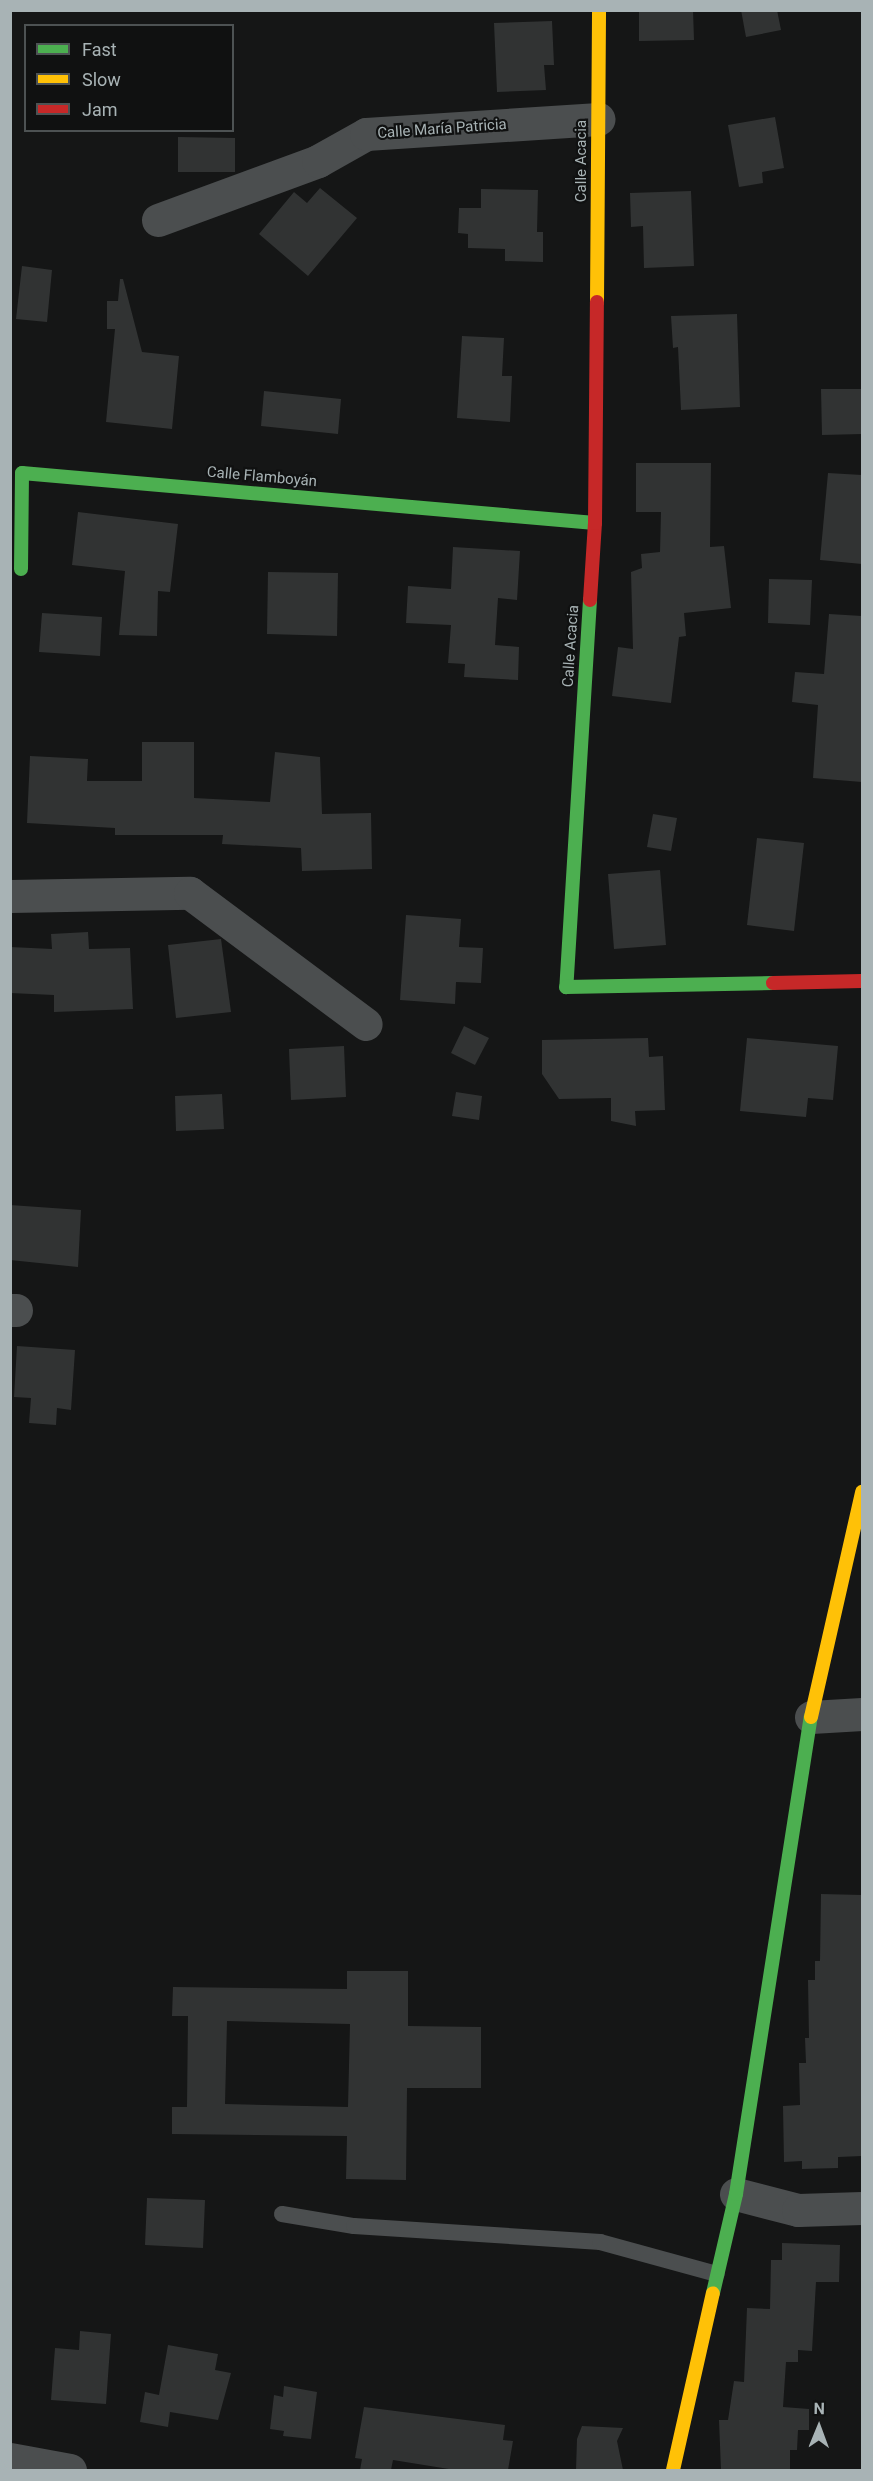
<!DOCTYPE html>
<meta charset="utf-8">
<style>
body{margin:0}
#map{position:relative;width:873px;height:2481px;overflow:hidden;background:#151616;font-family:Roboto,sans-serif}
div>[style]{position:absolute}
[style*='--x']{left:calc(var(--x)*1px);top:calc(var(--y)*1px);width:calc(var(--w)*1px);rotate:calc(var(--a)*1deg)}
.building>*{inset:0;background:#313333}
.lane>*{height:16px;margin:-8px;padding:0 8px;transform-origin:8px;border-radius:8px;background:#4b4e4f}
.street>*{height:33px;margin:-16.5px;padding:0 16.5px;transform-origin:16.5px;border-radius:16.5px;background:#4b4e4f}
.fast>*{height:14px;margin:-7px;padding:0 7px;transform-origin:7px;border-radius:7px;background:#4caf50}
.slow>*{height:14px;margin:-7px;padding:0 7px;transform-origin:7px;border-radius:7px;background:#ffc107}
.jam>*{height:14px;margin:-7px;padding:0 7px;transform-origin:7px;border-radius:7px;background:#c62828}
span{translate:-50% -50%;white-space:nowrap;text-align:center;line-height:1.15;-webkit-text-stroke:4.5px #101111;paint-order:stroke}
.street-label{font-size:15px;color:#a8b3b5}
.frame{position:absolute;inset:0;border:12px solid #a8b3b5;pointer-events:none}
.legend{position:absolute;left:24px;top:24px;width:210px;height:108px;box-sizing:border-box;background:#101111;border:2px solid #4d5253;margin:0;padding:8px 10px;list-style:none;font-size:18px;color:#a8b3b5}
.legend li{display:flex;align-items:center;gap:12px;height:30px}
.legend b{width:30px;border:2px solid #4d5253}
.north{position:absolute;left:789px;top:2397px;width:60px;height:60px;-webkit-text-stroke:4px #101111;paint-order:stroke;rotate:1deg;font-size:16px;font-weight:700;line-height:24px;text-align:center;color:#a8b3b5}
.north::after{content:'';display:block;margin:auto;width:21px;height:27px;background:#a8b3b5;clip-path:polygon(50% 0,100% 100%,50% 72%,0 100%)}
</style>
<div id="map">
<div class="building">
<div style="clip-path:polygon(639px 10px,693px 10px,694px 40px,639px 41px)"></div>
<div style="clip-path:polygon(741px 10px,777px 10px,781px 30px,746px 37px)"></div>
<div style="clip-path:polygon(552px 21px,554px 65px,544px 65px,546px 90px,497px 92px,494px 23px)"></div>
<div style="clip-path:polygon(775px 117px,784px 168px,762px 172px,763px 183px,739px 187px,728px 125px)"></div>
<div style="clip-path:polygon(178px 137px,235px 138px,235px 172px,178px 172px)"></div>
<div style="clip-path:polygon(320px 188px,357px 218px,308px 276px,259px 234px,294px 192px,307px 203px)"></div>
<div style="clip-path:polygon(481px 189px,538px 190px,537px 232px,543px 232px,543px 262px,505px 261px,505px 249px,468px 248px,468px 234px,458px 233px,459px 208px,481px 208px)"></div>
<div style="clip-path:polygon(691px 191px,694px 266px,644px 268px,643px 226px,631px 227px,630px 193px)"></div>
<div style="clip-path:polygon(22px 266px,52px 270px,47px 322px,16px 319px)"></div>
<div style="clip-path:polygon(120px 279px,123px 279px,142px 352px,179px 356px,172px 429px,106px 422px,115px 329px,107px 329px,107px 301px,118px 301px)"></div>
<div style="clip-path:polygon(737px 314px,740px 407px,681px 410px,678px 347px,673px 348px,671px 316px)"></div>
<div style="clip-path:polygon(462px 336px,504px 338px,502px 376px,512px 376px,510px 422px,457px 418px)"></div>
<div style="clip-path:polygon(821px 389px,862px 389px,862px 434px,822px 435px)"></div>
<div style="clip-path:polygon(264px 391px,341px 399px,338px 434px,261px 426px)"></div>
<div style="clip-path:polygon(636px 463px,711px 463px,710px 547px,724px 546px,731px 608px,684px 613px,686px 636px,679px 637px,671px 703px,612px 696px,618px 647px,633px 649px,631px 572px,642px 568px,641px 554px,660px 552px,661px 512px,636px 512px)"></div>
<div style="clip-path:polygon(828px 473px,862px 475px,862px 564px,820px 560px)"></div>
<div style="clip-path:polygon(78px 512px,178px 524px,170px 592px,158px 591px,157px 636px,119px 635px,125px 571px,72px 565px)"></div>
<div style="clip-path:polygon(453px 547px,520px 551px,517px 600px,498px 598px,495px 645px,519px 647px,518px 680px,464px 677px,465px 664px,448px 663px,451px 625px,406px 623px,408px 586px,451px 589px)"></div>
<div style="clip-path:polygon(268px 572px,338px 573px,337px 636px,267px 634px)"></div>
<div style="clip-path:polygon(769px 579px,812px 580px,810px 625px,768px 623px)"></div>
<div style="clip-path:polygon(42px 613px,102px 617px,100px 656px,39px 652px)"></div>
<div style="clip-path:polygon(829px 614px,862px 616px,862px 782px,813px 778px,818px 705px,792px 702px,795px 672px,824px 674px)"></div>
<div style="clip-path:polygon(142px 742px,194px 742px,194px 798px,270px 802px,275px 752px,320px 757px,322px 814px,371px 813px,372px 869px,302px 871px,301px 848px,222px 844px,223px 835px,115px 835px,115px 828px,27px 823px,30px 756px,88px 759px,87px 781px,142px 781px)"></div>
<div style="clip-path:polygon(653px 814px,677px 818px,671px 851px,647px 847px)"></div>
<div style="clip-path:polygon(757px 838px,804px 843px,794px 931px,747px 925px)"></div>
<div style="clip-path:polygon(660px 870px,666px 945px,614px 949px,608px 874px)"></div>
<div style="clip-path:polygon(406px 915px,461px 919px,459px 947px,483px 948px,481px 983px,456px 982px,455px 1004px,400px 1000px)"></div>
<div style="clip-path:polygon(88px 932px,89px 949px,130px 948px,133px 1009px,54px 1012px,54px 995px,10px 993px,10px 947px,52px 949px,51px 934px)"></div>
<div style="clip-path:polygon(221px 939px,231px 1012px,176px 1018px,168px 945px)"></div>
<div style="clip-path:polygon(464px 1026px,489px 1038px,475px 1065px,451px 1053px)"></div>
<div style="clip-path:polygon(648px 1038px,649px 1057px,663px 1056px,665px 1110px,635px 1111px,636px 1126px,611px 1121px,611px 1098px,559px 1099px,542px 1074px,542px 1040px)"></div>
<div style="clip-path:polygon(747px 1038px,838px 1046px,833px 1100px,808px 1098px,806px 1117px,740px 1111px)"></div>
<div style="clip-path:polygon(344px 1046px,346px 1097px,291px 1100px,289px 1049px)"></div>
<div style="clip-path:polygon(456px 1092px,482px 1096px,479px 1120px,452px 1116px)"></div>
<div style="clip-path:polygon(222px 1094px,224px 1129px,176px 1131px,175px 1096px)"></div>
<div style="clip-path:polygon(10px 1205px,81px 1210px,78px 1267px,10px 1260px)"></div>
<div style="clip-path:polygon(17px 1346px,75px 1350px,71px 1410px,57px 1408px,56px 1425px,29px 1423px,31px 1398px,14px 1397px)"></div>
<div style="clip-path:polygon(821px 1894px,862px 1895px,862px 2156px,838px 2157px,838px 2168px,802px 2169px,802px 2161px,784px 2162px,783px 2106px,800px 2105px,799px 2063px,806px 2063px,805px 2038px,809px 2038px,808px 1980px,815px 1980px,815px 1961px,820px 1961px)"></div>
<div style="clip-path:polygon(evenodd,347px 1971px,408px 1971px,408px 2026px,481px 2027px,481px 2088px,407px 2088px,406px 2180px,346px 2179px,347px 2136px,172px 2134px,172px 2107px,187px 2107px,188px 2016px,172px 2016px,173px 1987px,347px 1989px,347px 1971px,227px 2021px,350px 2024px,348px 2107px,225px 2104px,227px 2021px)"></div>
<div style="clip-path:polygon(147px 2198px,205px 2200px,203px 2248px,145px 2245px)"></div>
<div style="clip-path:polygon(782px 2243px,840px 2245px,839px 2282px,816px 2282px,812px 2351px,798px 2350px,798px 2362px,786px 2362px,783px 2407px,809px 2409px,809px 2430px,798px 2430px,797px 2450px,790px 2450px,790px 2470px,721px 2470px,719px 2420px,728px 2420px,734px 2381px,744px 2382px,747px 2308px,770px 2309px,771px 2260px,782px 2260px)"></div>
<div style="clip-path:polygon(80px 2331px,111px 2334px,106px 2404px,51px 2400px,55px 2348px,79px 2350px)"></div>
<div style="clip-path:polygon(168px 2345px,218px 2354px,215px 2370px,231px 2373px,218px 2420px,170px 2412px,168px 2427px,140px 2422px,145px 2392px,159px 2395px)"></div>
<div style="clip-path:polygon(284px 2386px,317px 2392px,311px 2439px,283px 2436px,284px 2431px,270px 2429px,274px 2395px,283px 2397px)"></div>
<div style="clip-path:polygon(364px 2407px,505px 2425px,503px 2440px,513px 2441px,508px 2470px,455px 2470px,393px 2460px,391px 2470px,360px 2470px,362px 2459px,355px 2458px)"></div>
<div style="clip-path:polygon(582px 2426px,623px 2428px,617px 2441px,623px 2470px,576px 2470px,577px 2439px)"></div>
</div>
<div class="lane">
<div style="--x:282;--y:2214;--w:73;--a:9.5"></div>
<div style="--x:354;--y:2226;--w:247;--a:3.7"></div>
<div style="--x:600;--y:2242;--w:121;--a:15.3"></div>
</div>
<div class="street">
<div style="--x:158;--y:220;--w:171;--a:-20.2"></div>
<div style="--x:318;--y:161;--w:55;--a:-29.4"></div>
<div style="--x:366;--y:134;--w:233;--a:-3.7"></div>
<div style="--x:10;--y:896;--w:180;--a:-1"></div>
<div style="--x:190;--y:893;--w:219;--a:36.7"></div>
<div style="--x:10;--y:1310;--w:6;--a:0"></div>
<div style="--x:811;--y:1717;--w:51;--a:-3.4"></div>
<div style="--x:736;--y:2194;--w:64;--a:14.5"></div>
<div style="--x:798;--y:2210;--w:64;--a:-1.8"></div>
<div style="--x:10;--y:2459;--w:61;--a:10.4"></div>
</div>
<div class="fast">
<div style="--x:21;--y:569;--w:96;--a:-89.4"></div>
<div style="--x:22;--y:473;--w:575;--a:4.99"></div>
<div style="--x:590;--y:600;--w:388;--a:93.5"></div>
<div style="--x:566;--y:987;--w:207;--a:-1.1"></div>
<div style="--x:713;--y:2293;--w:102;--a:-76.9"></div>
<div style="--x:736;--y:2194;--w:483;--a:-81.1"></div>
</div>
<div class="slow">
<div style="--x:597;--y:302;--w:292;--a:-89.6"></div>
<div style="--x:811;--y:1717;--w:231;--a:-77.2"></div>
<div style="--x:673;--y:2470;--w:181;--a:-77.3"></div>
</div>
<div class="jam">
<div style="--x:590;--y:600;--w:77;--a:-86.3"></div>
<div style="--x:595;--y:523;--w:221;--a:-89.5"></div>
<div style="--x:773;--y:983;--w:89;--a:-1.3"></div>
</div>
<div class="street-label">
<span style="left:442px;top:129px;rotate:-4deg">Calle María Patricia</span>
<span style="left:582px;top:161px;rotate:-90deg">Calle Acacia</span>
<span style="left:262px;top:477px;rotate:5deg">Calle Flamboyán</span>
<span style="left:571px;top:646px;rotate:-86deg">Calle Acacia</span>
</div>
<div class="frame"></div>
<ul class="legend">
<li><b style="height:8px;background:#4caf50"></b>Fast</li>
<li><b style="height:8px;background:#ffc107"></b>Slow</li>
<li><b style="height:8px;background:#c62828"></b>Jam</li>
</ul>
<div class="north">N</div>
</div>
